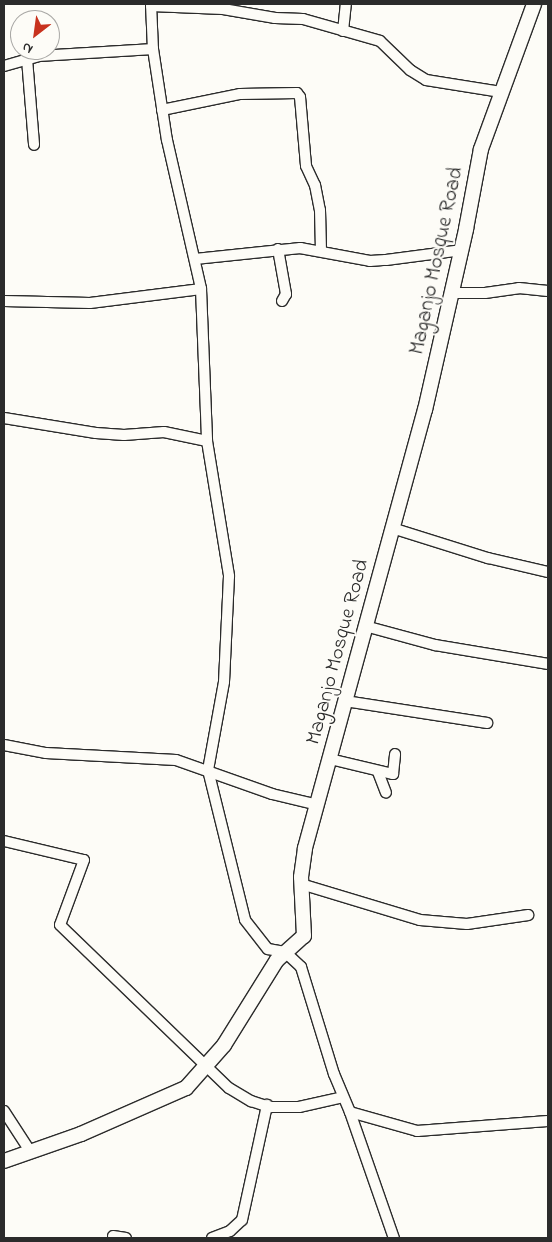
<!DOCTYPE html>
<style>
body{margin:0}
#map{position:relative;width:552px;height:1242px;overflow:hidden;background:#fdfcf7;font-family:"Indie Flower",sans-serif}
div>[style]{position:absolute}
[style*='--x']{left:calc(var(--x)*1px);top:calc(var(--y)*1px);width:calc(var(--w)*1px);rotate:calc(var(--a)*1deg)}
.roads{filter:drop-shadow(1px 0 #2b2b2b) drop-shadow(-1px 0 #2b2b2b) drop-shadow(0 1px #2b2b2b) drop-shadow(0 -1px #2b2b2b)}
.street>*{height:10px;margin:-5px;padding:0 5px;transform-origin:5px;border-radius:5px;background:#fdfcf7}
.secondary>*{height:14px;margin:-7px;padding:0 7px;transform-origin:7px;border-radius:7px;background:#fdfcf7}
span{translate:-50% -50%;white-space:nowrap;text-align:center;line-height:1.15;-webkit-text-stroke:4px #fdfcf7;paint-order:stroke}
.street-label{font-size:21px;color:#2b2b2b}
.frame{position:absolute;inset:0;border:5px solid #2b2b2b;pointer-events:none}
.north{position:absolute;left:10px;top:10px;width:50px;height:50px;box-sizing:border-box;background:#fdfcf7;border:1px solid #a9a8a5;border-radius:50%;rotate:210deg;font-size:14px;font-weight:700;line-height:20px;text-align:center;color:#2b2b2b}
.north::after{content:'';display:block;margin:auto;width:18px;height:22px;background:#c8321e;clip-path:polygon(50% 0,100% 100%,50% 72%,0 100%)}
</style>
<div id="map">
<div class="roads">
<div class="street">
<div style="--x:151;--y:4;--w:45;--a:87.5"></div>
<div style="--x:153;--y:49;--w:92;--a:81.3"></div>
<div style="--x:167;--y:140;--w:153;--a:77.1"></div>
<div style="--x:201;--y:289;--w:152;--a:87.7"></div>
<div style="--x:207;--y:441;--w:137;--a:80.7"></div>
<div style="--x:229;--y:576;--w:106;--a:92.7"></div>
<div style="--x:224;--y:682;--w:89;--a:100.3"></div>
<div style="--x:208;--y:770;--w:154;--a:76.1"></div>
<div style="--x:245;--y:920;--w:37;--a:52"></div>
<div style="--x:268;--y:949;--w:17;--a:10"></div>
<div style="--x:285;--y:952;--w:22;--a:43"></div>
<div style="--x:301;--y:967;--w:112;--a:72.9"></div>
<div style="--x:334;--y:1074;--w:41;--a:67.2"></div>
<div style="--x:350;--y:1112;--w:70;--a:15.8"></div>
<div style="--x:417;--y:1131;--w:131;--a:-4.4"></div>
<div style="--x:151;--y:6;--w:72;--a:2.4"></div>
<div style="--x:223;--y:9;--w:53;--a:9.8"></div>
<div style="--x:275;--y:18;--w:28;--a:2"></div>
<div style="--x:303;--y:19;--w:80;--a:15.9"></div>
<div style="--x:380;--y:41;--w:42;--a:44"></div>
<div style="--x:410;--y:70;--w:19;--a:32"></div>
<div style="--x:426;--y:80;--w:76;--a:9.1"></div>
<div style="--x:32;--y:17;--w:3;--a:90"></div>
<div style="--x:343;--y:31;--w:27;--a:-84"></div>
<div style="--x:27;--y:59;--w:86;--a:85.3"></div>
<div style="--x:4;--y:66;--w:36;--a:-16"></div>
<div style="--x:39;--y:56;--w:114;--a:-3.5"></div>
<div style="--x:162;--y:110;--w:80;--a:-11.6"></div>
<div style="--x:240;--y:94;--w:57;--a:-1"></div>
<div style="--x:297;--y:93;--w:5;--a:53"></div>
<div style="--x:300;--y:97;--w:69;--a:85"></div>
<div style="--x:306;--y:166;--w:21;--a:65"></div>
<div style="--x:315;--y:185;--w:25;--a:79"></div>
<div style="--x:320;--y:210;--w:41;--a:88.6"></div>
<div style="--x:278;--y:249;--w:46;--a:79.9"></div>
<div style="--x:286;--y:294;--w:8;--a:120"></div>
<div style="--x:195;--y:259;--w:106;--a:-6"></div>
<div style="--x:300;--y:248;--w:71;--a:10.5"></div>
<div style="--x:370;--y:261;--w:16;--a:-4"></div>
<div style="--x:386;--y:260;--w:77;--a:-7.5"></div>
<div style="--x:452;--y:293;--w:33;--a:0"></div>
<div style="--x:485;--y:293;--w:34;--a:-8"></div>
<div style="--x:519;--y:288;--w:29;--a:6"></div>
<div style="--x:4;--y:301;--w:86;--a:1.3"></div>
<div style="--x:90;--y:303;--w:112;--a:-7.2"></div>
<div style="--x:4;--y:418;--w:93;--a:9.3"></div>
<div style="--x:96;--y:433;--w:28;--a:4"></div>
<div style="--x:124;--y:435;--w:40;--a:-4.3"></div>
<div style="--x:164;--y:432;--w:44;--a:11.8"></div>
<div style="--x:392;--y:528;--w:101;--a:17.4"></div>
<div style="--x:488;--y:558;--w:62;--a:13.1"></div>
<div style="--x:365;--y:626;--w:73;--a:15.2"></div>
<div style="--x:435;--y:645;--w:115;--a:9.5"></div>
<div style="--x:345;--y:701;--w:144;--a:8.8"></div>
<div style="--x:4;--y:745;--w:43;--a:10.8"></div>
<div style="--x:46;--y:753;--w:130;--a:3.1"></div>
<div style="--x:176;--y:760;--w:102;--a:19.5"></div>
<div style="--x:272;--y:794;--w:47;--a:13.4"></div>
<div style="--x:330;--y:759;--w:65;--a:13.4"></div>
<div style="--x:393;--y:774;--w:20;--a:-84"></div>
<div style="--x:378;--y:772;--w:22;--a:69"></div>
<div style="--x:4;--y:841;--w:82;--a:13.4"></div>
<div style="--x:84;--y:860;--w:69;--a:110.3"></div>
<div style="--x:60;--y:925;--w:235;--a:44"></div>
<div style="--x:229;--y:1088;--w:26;--a:31"></div>
<div style="--x:251;--y:1101;--w:20;--a:18"></div>
<div style="--x:270;--y:1107;--w:29;--a:0"></div>
<div style="--x:299;--y:1107;--w:45;--a:-12.8"></div>
<div style="--x:301;--y:884;--w:124;--a:16.8"></div>
<div style="--x:420;--y:920;--w:47;--a:4.9"></div>
<div style="--x:467;--y:924;--w:62;--a:-8.4"></div>
<div style="--x:4;--y:1111;--w:48;--a:57"></div>
<div style="--x:350;--y:1112;--w:133;--a:70.8"></div>
<div style="--x:113;--y:1236;--w:13;--a:9"></div>
<div style="--x:212;--y:1238;--w:19;--a:-21"></div>
<div style="--x:230;--y:1231;--w:16;--a:-43"></div>
<div style="--x:242;--y:1220;--w:118;--a:-77.7"></div>
</div>
<div class="secondary">
<div style="--x:4;--y:1161;--w:82;--a:-19.3"></div>
<div style="--x:81;--y:1134;--w:115;--a:-23.7"></div>
<div style="--x:186;--y:1088;--w:57;--a:-48.5"></div>
<div style="--x:224;--y:1045;--w:100;--a:-58.1"></div>
<div style="--x:277;--y:960;--w:36;--a:-42"></div>
<div style="--x:304;--y:936;--w:59;--a:-92.9"></div>
<div style="--x:301;--y:877;--w:29;--a:-82"></div>
<div style="--x:305;--y:848;--w:454;--a:-74.7"></div>
<div style="--x:425;--y:410;--w:186;--a:-77.2"></div>
<div style="--x:466;--y:229;--w:81;--a:-79.4"></div>
<div style="--x:481;--y:149;--w:154;--a:-69.9"></div>
</div>
</div>
<div class="street-label">
<span style="left:437px;top:261px;rotate:-78deg">Maganjo Mosque Road</span>
<span style="left:338px;top:652px;rotate:-75deg">Maganjo Mosque Road</span>
</div>
<div class="frame"></div>
<div class="north">N</div>
</div>
